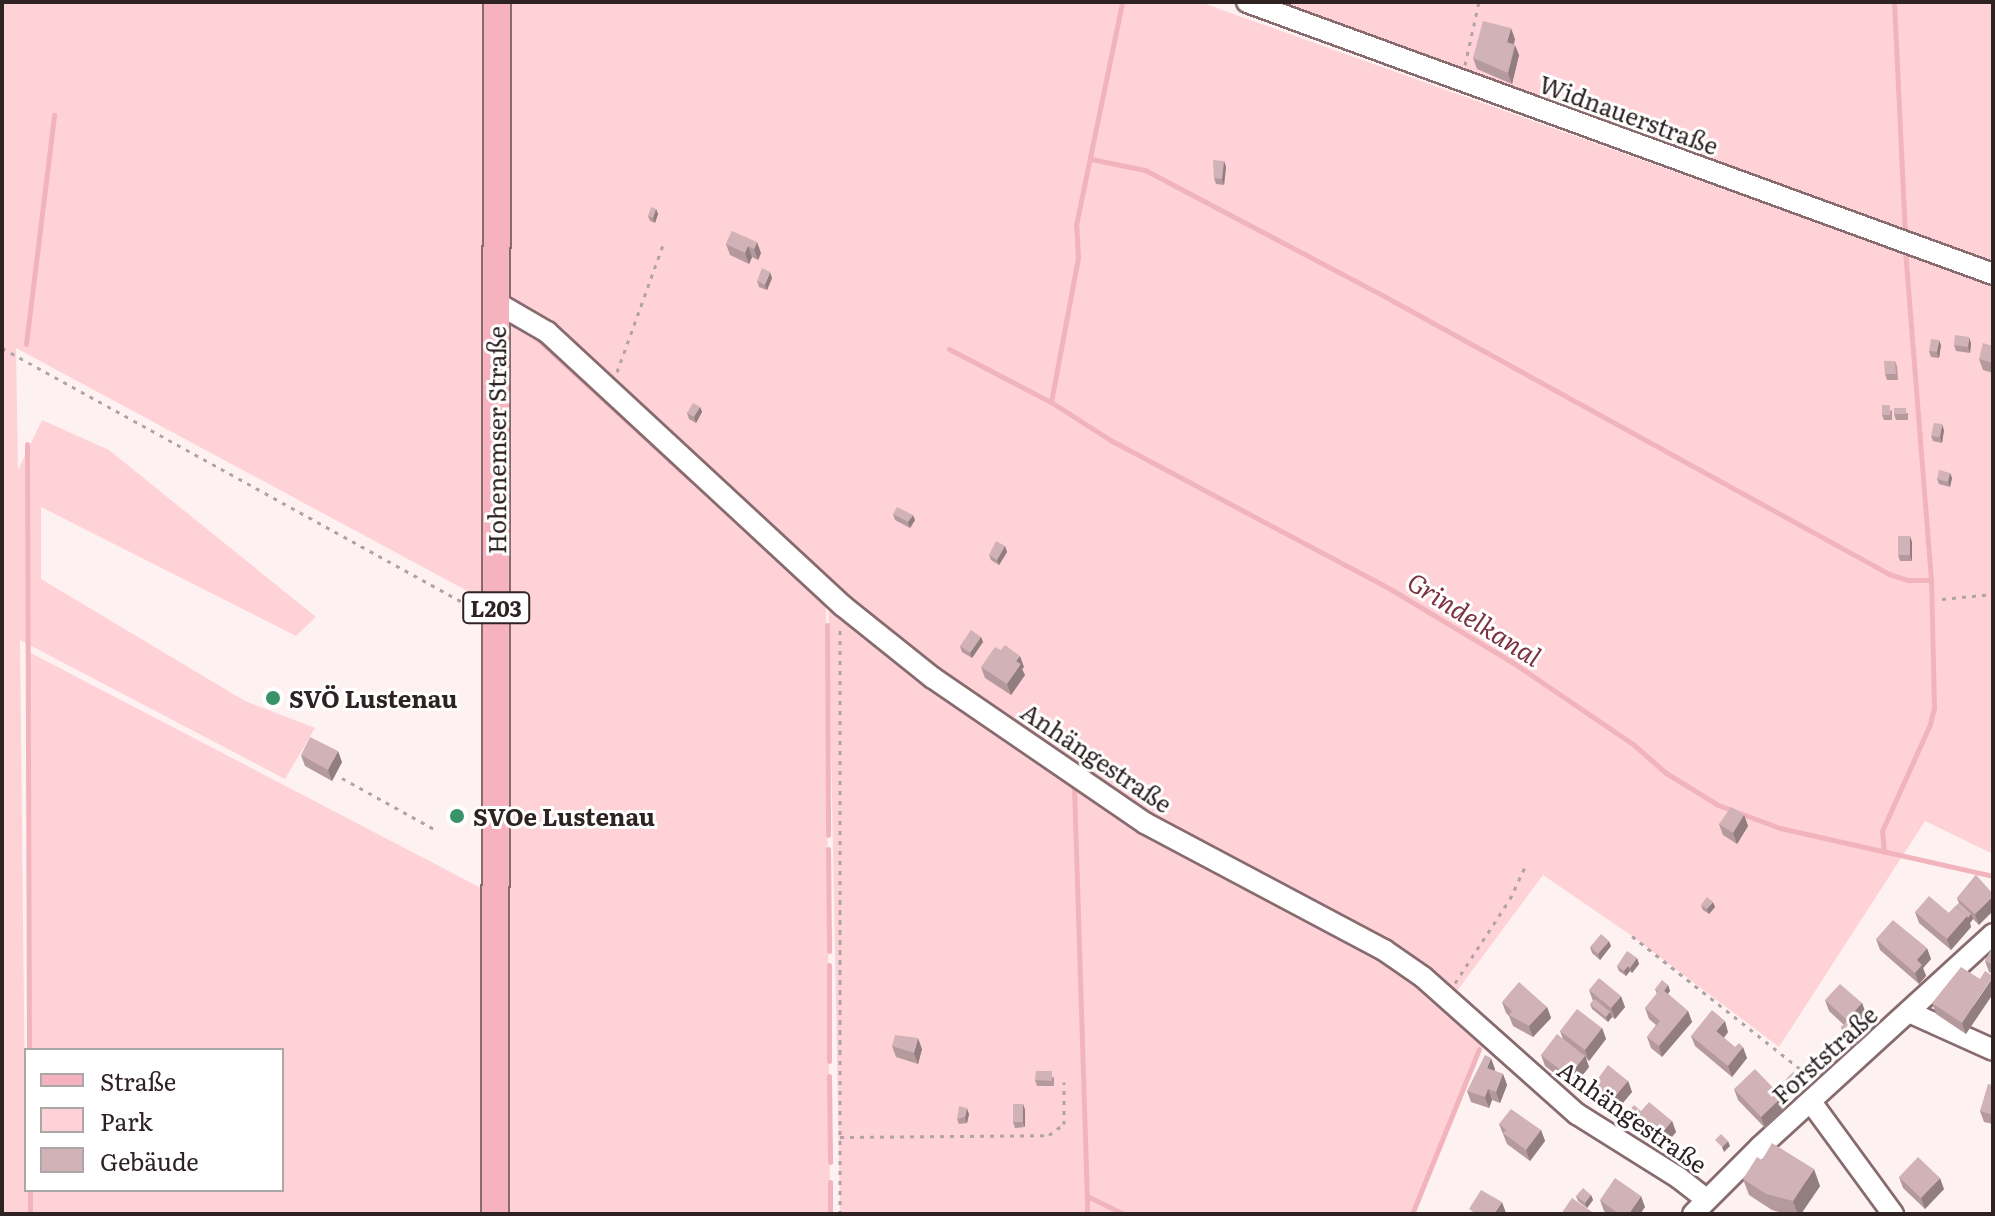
<!DOCTYPE html>
<meta charset="utf-8">
<style>
body{margin:0}
#map{position:relative;width:1995px;height:1216px;overflow:hidden;background:#fef1f2;font-family:Literata,serif}
div>[style]{position:absolute}
[style*='--x']{left:calc(var(--x)*1px);top:calc(var(--y)*1px);width:calc(var(--w)*1px);rotate:calc(var(--a)*1deg)}
.green>*{inset:0;background:#ffd2d7}
.stream>*{height:5px;margin:-2.5px;padding:0 2.5px;transform-origin:2.5px;border-radius:2.5px;background:#f2b4bc}
.path>*{height:3px;margin-top:-1.5px;transform-origin:0;background:repeating-linear-gradient(90deg,#b0a3a4 0 4px,transparent 0 10px)}
.roads{filter:drop-shadow(2px 0 #876b6f) drop-shadow(-2px 0 #876b6f) drop-shadow(0 2px #876b6f) drop-shadow(0 -2px #876b6f)}
.minor>*{height:20px;margin:-10px;padding:0 10px;transform-origin:10px;border-radius:10px;background:#fff}
.major>*{height:26px;margin:-13px;padding:0 13px;transform-origin:13px;border-radius:13px;background:#f6b2be}
.wall>*{inset:0;background:#b4999d}
.shaded-wall>*{inset:0;background:#927d7f}
.building>*{inset:0;background:#d1b2b6}
.dots>*{width:22px;height:22px;translate:-50% -50%;box-sizing:border-box;border:4px solid #fff;border-radius:50%}
span{translate:-50% -50%;white-space:nowrap;text-align:center;line-height:1.15;-webkit-text-stroke:6px #fff;paint-order:stroke}
.shield-label span{padding:2px 6px;background:#fff;border:2px solid;border-radius:6px;-webkit-text-stroke-width:0}
.shield-label{font-size:22px;color:#2e2223;font-weight:700}
.street-label{font-size:24px;color:#2e2223}
.poi-label{font-size:24px;color:#2e2223;font-weight:700}
.left{translate:0 -50%;text-align:left}
.water-label{font-size:26px;color:#7c3342;font-style:italic}
.frame{position:absolute;inset:0;border:4px solid #2e2223;pointer-events:none}
.legend{position:absolute;left:24px;top:1048px;width:260px;height:144px;box-sizing:border-box;background:#fff;border:2px solid #aba7a7;margin:0;padding:10px 14px;list-style:none;font-size:24px;color:#2e2223}
.legend li{display:flex;align-items:center;gap:16px;height:40px}
.legend b{width:40px;border:2px solid #aba7a7}
</style>
<div id="map">
<div class="green">
<div style="clip-path:polygon(2px 2px,490px 2px,486px 601px,16px 348px,18px 470px,42px 420px,109px 450px,316px 617px,296px 636px,41px 507px,41px 579px,245px 701px,315px 728px,285px 779px,20px 640px,26px 1190px,282px 1190px,282px 1050px,29px 1050px,27px 651px,485px 890px,490px 1214px,2px 1214px)"></div>
<div style="clip-path:polygon(511px 2px,1200px 2px,1874px 243px,1875px 239px,1993px 281px,1993px 854px,1925px 821px,1779px 1047px,1632px 936px,1543px 875px,1448px 1003px,1485px 1040px,1412px 1214px,840px 1214px,828px 588px,639px 431px,824px 601px,826px 607px,830px 1214px,502px 1214px)"></div>
<div style="clip-path:polygon(1266px 2px,1993px 2px,1993px 263px)"></div>
</div>
<div class="stream">
<div style="--x:1894;--y:2;--w:232;--a:87.3"></div>
<div style="--x:1091;--y:159;--w:55;--a:11.5"></div>
<div style="--x:1145;--y:170;--w:280;--a:27.8"></div>
<div style="--x:1393;--y:301;--w:566;--a:28.83"></div>
<div style="--x:1889;--y:574;--w:20;--a:18"></div>
<div style="--x:1908;--y:580;--w:23;--a:0"></div>
<div style="--x:530;--y:332;--w:219;--a:42.6"></div>
<div style="--x:26;--y:344;--w:231;--a:-83"></div>
<div style="--x:949;--y:349;--w:115;--a:27.5"></div>
<div style="--x:1051;--y:402;--w:72;--a:32.6"></div>
<div style="--x:1112;--y:441;--w:317;--a:28"></div>
<div style="--x:1392;--y:590;--w:140;--a:31"></div>
<div style="--x:1512;--y:662;--w:148;--a:34.2"></div>
<div style="--x:1634;--y:745;--w:43;--a:41.2"></div>
<div style="--x:1666;--y:773;--w:61;--a:31.6"></div>
<div style="--x:1718;--y:805;--w:66;--a:20.4"></div>
<div style="--x:1780;--y:828;--w:218;--a:12.7"></div>
<div style="--x:1051;--y:402;--w:147;--a:-79.4"></div>
<div style="--x:1078;--y:258;--w:33;--a:-93"></div>
<div style="--x:1076;--y:225;--w:228;--a:-78.3"></div>
<div style="--x:27;--y:444;--w:606;--a:89.81"></div>
<div style="--x:827;--y:625;--w:210;--a:89.7"></div>
<div style="--x:1074;--y:787;--w:409;--a:88.2"></div>
<div style="--x:828;--y:849;--w:102;--a:89.4"></div>
<div style="--x:1884;--y:852;--w:21;--a:-95"></div>
<div style="--x:1882;--y:831;--w:117;--a:-65.8"></div>
<div style="--x:1930;--y:724;--w:16;--a:-76"></div>
<div style="--x:1934;--y:708;--w:128;--a:-91.3"></div>
<div style="--x:1931;--y:580;--w:332;--a:-94.5"></div>
<div style="--x:829;--y:965;--w:96;--a:90"></div>
<div style="--x:829;--y:1076;--w:86;--a:89.3"></div>
<div style="--x:830;--y:1182;--w:32;--a:90"></div>
<div style="--x:30;--y:1214;--w:24;--a:-90"></div>
<div style="--x:1087;--y:1214;--w:18;--a:-90"></div>
<div style="--x:1087;--y:1196;--w:41;--a:25.9"></div>
<div style="--x:1412;--y:1214;--w:178;--a:-67.9"></div>
</div>
<div class="path">
<div style="--x:1465;--y:65;--w:65;--a:-77.5"></div>
<div style="--x:2;--y:348;--w:540;--a:28.89"></div>
<div style="--x:617;--y:372;--w:135;--a:-70.1"></div>
<div style="--x:1942;--y:599;--w:51;--a:-5.6"></div>
<div style="--x:342;--y:778;--w:105;--a:29"></div>
<div style="--x:1632;--y:936;--w:226;--a:38.3"></div>
<div style="--x:1455;--y:983;--w:100;--a:-56.8"></div>
<div style="--x:1510;--y:899;--w:35;--a:-65"></div>
<div style="--x:840;--y:1137;--w:209;--a:-0.5"></div>
<div style="--x:1049;--y:1135;--w:19;--a:-36"></div>
<div style="--x:1064;--y:1124;--w:42;--a:-90"></div>
<div style="--x:840;--y:1214;--w:588;--a:-90"></div>
</div>
<div class="roads">
<div class="minor">
<div style="--x:1247;--y:2;--w:794;--a:20.03"></div>
<div style="--x:497;--y:303;--w:58;--a:30.1"></div>
<div style="--x:547;--y:332;--w:403;--a:42.8"></div>
<div style="--x:843;--y:606;--w:115;--a:38.7"></div>
<div style="--x:933;--y:678;--w:257;--a:34.4"></div>
<div style="--x:1145;--y:823;--w:271;--a:28"></div>
<div style="--x:1384;--y:950;--w:47;--a:34.7"></div>
<div style="--x:1423;--y:977;--w:206;--a:41.7"></div>
<div style="--x:1577;--y:1114;--w:120;--a:32.1"></div>
<div style="--x:1679;--y:1178;--w:34;--a:38"></div>
<div style="--x:1909;--y:1012;--w:92;--a:24.3"></div>
<div style="--x:1811;--y:1102;--w:139;--a:53.8"></div>
<div style="--x:1693;--y:1214;--w:95;--a:-45"></div>
<div style="--x:1760;--y:1147;--w:316;--a:-42.4"></div>
</div>
<div class="major">
<div style="--x:495;--y:1214;--w:1212;--a:-89.91"></div>
</div>
</div>
<div class="wall">
<div style="clip-path:polygon(1515px 39px,1514px 44px,1519px 55px,1512px 84px,1477px 69px,1473px 58px)"></div>
<div style="clip-path:polygon(1224px 161px,1226px 167px,1224px 185px,1216px 184px,1214px 178px)"></div>
<div style="clip-path:polygon(656px 209px,658px 214px,655px 223px,650px 221px,648px 216px)"></div>
<div style="clip-path:polygon(732px 231px,761px 253px,758px 260px,752px 257px,749px 264px,730px 255px,726px 244px)"></div>
<div style="clip-path:polygon(772px 278px,767px 290px,759px 287px,757px 281px)"></div>
<div style="clip-path:polygon(1971px 343px,1970px 353px,1956px 351px,1954px 345px)"></div>
<div style="clip-path:polygon(1941px 345px,1939px 358px,1931px 357px,1929px 351px)"></div>
<div style="clip-path:polygon(1993px 346px,1993px 373px,1983px 370px,1979px 359px)"></div>
<div style="clip-path:polygon(1895px 361px,1897px 366px,1898px 380px,1887px 380px,1885px 374px)"></div>
<div style="clip-path:polygon(700px 407px,702px 412px,696px 423px,689px 419px,687px 413px)"></div>
<div style="clip-path:polygon(1892px 410px,1892px 420px,1884px 420px,1882px 415px)"></div>
<div style="clip-path:polygon(1908px 413px,1908px 420px,1896px 420px,1894px 414px)"></div>
<div style="clip-path:polygon(1944px 430px,1942px 443px,1933px 441px,1931px 436px)"></div>
<div style="clip-path:polygon(1950px 473px,1952px 478px,1950px 487px,1939px 484px,1937px 479px)"></div>
<div style="clip-path:polygon(893px 514px,915px 520px,910px 528px,895px 520px)"></div>
<div style="clip-path:polygon(1912px 542px,1912px 561px,1900px 561px,1898px 555px)"></div>
<div style="clip-path:polygon(1005px 546px,1007px 552px,999px 565px,991px 560px,989px 555px)"></div>
<div style="clip-path:polygon(981px 637px,983px 642px,972px 658px,962px 652px,960px 646px)"></div>
<div style="clip-path:polygon(981px 667px,1024px 667px,1022px 669px,1025px 675px,1011px 695px,985px 678px)"></div>
<div style="clip-path:polygon(301px 755px,342px 762px,332px 781px,305px 766px)"></div>
<div style="clip-path:polygon(1744px 815px,1748px 826px,1737px 844px,1723px 835px,1719px 824px)"></div>
<div style="clip-path:polygon(1976px 875px,1979px 925px,1973px 919px,1970px 923px,1971px 927px,1951px 950px,1919px 923px,1915px 912px,1949px 913px,1959px 903px,1957px 898px)"></div>
<div style="clip-path:polygon(1701px 905px,1715px 907px,1709px 914px,1703px 910px)"></div>
<div style="clip-path:polygon(1876px 939px,1931px 959px,1923px 968px,1926px 976px,1919px 984px,1880px 950px)"></div>
<div style="clip-path:polygon(1611px 946px,1600px 960px,1592px 953px,1590px 947px)"></div>
<div style="clip-path:polygon(1993px 946px,1993px 974px,1989px 972px,1985px 961px)"></div>
<div style="clip-path:polygon(1637px 958px,1639px 964px,1632px 973px,1630px 971px,1626px 976px,1619px 971px,1617px 966px)"></div>
<div style="clip-path:polygon(1980px 979px,1966px 1034px,1936px 1014px,1932px 1003px)"></div>
<div style="clip-path:polygon(1668px 985px,1670px 991px,1668px 994px,1688px 1011px,1692px 1022px,1662px 1057px,1651px 1048px,1647px 1037px,1656px 1025px,1649px 1019px,1645px 1008px,1657px 994px,1655px 989px)"></div>
<div style="clip-path:polygon(1589px 990px,1625px 1007px,1615px 1019px,1612px 1017px,1608px 1022px,1592px 1009px,1590px 1004px,1593px 1001px)"></div>
<div style="clip-path:polygon(1825px 1000px,1862px 1003px,1866px 1014px,1861px 1019px,1871px 1032px,1857px 1045px,1843px 1033px,1841px 1027px,1844px 1025px,1829px 1011px)"></div>
<div style="clip-path:polygon(1502px 1002px,1547px 1007px,1551px 1018px,1533px 1037px,1513px 1026px,1509px 1016px,1506px 1013px)"></div>
<div style="clip-path:polygon(1602px 1028px,1606px 1039px,1589px 1061px,1586px 1058px,1589px 1067px,1577px 1082px,1571px 1078px,1567px 1083px,1545px 1066px,1541px 1055px,1563px 1039px,1560px 1031px)"></div>
<div style="clip-path:polygon(1728px 1032px,1724px 1038px,1747px 1058px,1732px 1077px,1695px 1046px,1691px 1036px)"></div>
<div style="clip-path:polygon(892px 1046px,922px 1049px,918px 1064px,896px 1057px)"></div>
<div style="clip-path:polygon(1495px 1069px,1495px 1071px,1503px 1074px,1507px 1085px,1500px 1103px,1492px 1100px,1489px 1108px,1471px 1102px,1467px 1091px)"></div>
<div style="clip-path:polygon(1054px 1077px,1054px 1086px,1037px 1086px,1035px 1080px)"></div>
<div style="clip-path:polygon(1786px 1079px,1803px 1084px,1796px 1092px,1788px 1085px)"></div>
<div style="clip-path:polygon(1628px 1081px,1632px 1092px,1611px 1117px,1593px 1102px,1589px 1091px)"></div>
<div style="clip-path:polygon(1993px 1085px,1993px 1124px,1984px 1122px,1980px 1111px)"></div>
<div style="clip-path:polygon(1734px 1089px,1782px 1097px,1786px 1108px,1765px 1128px,1738px 1100px)"></div>
<div style="clip-path:polygon(1023px 1104px,1025px 1110px,1025px 1127px,1015px 1128px,1013px 1122px)"></div>
<div style="clip-path:polygon(1641px 1111px,1672px 1121px,1676px 1132px,1662px 1149px,1639px 1130px,1636px 1134px,1628px 1128px,1624px 1117px)"></div>
<div style="clip-path:polygon(969px 1114px,967px 1123px,959px 1124px,957px 1119px)"></div>
<div style="clip-path:polygon(1499px 1124px,1541px 1130px,1545px 1141px,1530px 1161px,1507px 1144px)"></div>
<div style="clip-path:polygon(1762px 1160px,1820px 1186px,1801px 1214px,1786px 1214px,1772px 1210px,1749px 1195px,1743px 1179px)"></div>
<div style="clip-path:polygon(1899px 1177px,1944px 1189px,1925px 1209px,1903px 1188px)"></div>
<div style="clip-path:polygon(1591px 1195px,1593px 1200px,1587px 1208px,1578px 1201px,1576px 1196px)"></div>
<div style="clip-path:polygon(1600px 1200px,1645px 1207px,1640px 1214px,1608px 1214px,1604px 1211px)"></div>
</div>
<div class="shaded-wall">
<div style="clip-path:polygon(1511px 28px,1515px 39px,1511px 53px,1507px 42px)"></div>
<div style="clip-path:polygon(1515px 45px,1519px 55px,1512px 84px,1508px 73px)"></div>
<div style="clip-path:polygon(1224px 161px,1226px 167px,1224px 185px,1222px 179px)"></div>
<div style="clip-path:polygon(656px 209px,658px 214px,655px 223px,653px 218px)"></div>
<div style="clip-path:polygon(757px 242px,761px 253px,758px 260px,754px 249px)"></div>
<div style="clip-path:polygon(748px 246px,752px 257px,749px 264px,745px 253px)"></div>
<div style="clip-path:polygon(770px 272px,772px 278px,767px 290px,765px 285px)"></div>
<div style="clip-path:polygon(1969px 337px,1971px 343px,1970px 353px,1968px 347px)"></div>
<div style="clip-path:polygon(1939px 340px,1941px 345px,1939px 358px,1937px 352px)"></div>
<div style="clip-path:polygon(700px 407px,702px 412px,696px 423px,694px 417px)"></div>
<div style="clip-path:polygon(1942px 424px,1944px 430px,1942px 443px,1940px 437px)"></div>
<div style="clip-path:polygon(1950px 473px,1952px 478px,1950px 487px,1948px 482px)"></div>
<div style="clip-path:polygon(913px 515px,915px 520px,910px 528px,908px 522px)"></div>
<div style="clip-path:polygon(1910px 536px,1912px 542px,1912px 561px,1910px 555px)"></div>
<div style="clip-path:polygon(1005px 546px,1007px 552px,999px 565px,997px 560px)"></div>
<div style="clip-path:polygon(981px 637px,983px 642px,972px 658px,970px 653px)"></div>
<div style="clip-path:polygon(1020px 656px,1024px 667px,1022px 669px,1025px 675px,1011px 695px,1007px 684px,1016px 661px)"></div>
<div style="clip-path:polygon(338px 751px,342px 762px,332px 781px,328px 770px)"></div>
<div style="clip-path:polygon(1744px 815px,1748px 826px,1737px 844px,1733px 833px)"></div>
<div style="clip-path:polygon(1993px 896px,1993px 911px,1979px 925px,1975px 914px)"></div>
<div style="clip-path:polygon(1713px 902px,1715px 907px,1709px 914px,1707px 909px)"></div>
<div style="clip-path:polygon(1971px 914px,1973px 919px,1970px 923px,1971px 927px,1951px 950px,1947px 939px,1967px 916px)"></div>
<div style="clip-path:polygon(1609px 941px,1611px 946px,1600px 960px,1598px 954px)"></div>
<div style="clip-path:polygon(1927px 948px,1931px 959px,1923px 968px,1926px 976px,1919px 984px,1915px 973px,1917px 960px)"></div>
<div style="clip-path:polygon(1637px 958px,1639px 964px,1632px 973px,1630px 968px)"></div>
<div style="clip-path:polygon(1628px 966px,1630px 971px,1626px 976px,1624px 971px)"></div>
<div style="clip-path:polygon(1993px 977px,1993px 994px,1966px 1034px,1962px 1023px)"></div>
<div style="clip-path:polygon(1668px 985px,1670px 991px,1663px 1000px,1661px 994px)"></div>
<div style="clip-path:polygon(1621px 996px,1625px 1007px,1615px 1019px,1611px 1008px)"></div>
<div style="clip-path:polygon(1862px 1003px,1866px 1014px,1851px 1031px,1847px 1020px)"></div>
<div style="clip-path:polygon(1547px 1007px,1551px 1018px,1533px 1037px,1529px 1026px)"></div>
<div style="clip-path:polygon(1688px 1011px,1692px 1022px,1662px 1057px,1659px 1046px)"></div>
<div style="clip-path:polygon(1610px 1012px,1612px 1017px,1608px 1022px,1606px 1017px)"></div>
<div style="clip-path:polygon(1725px 1021px,1728px 1032px,1720px 1042px,1716px 1031px)"></div>
<div style="clip-path:polygon(1869px 1027px,1871px 1032px,1857px 1045px,1855px 1040px)"></div>
<div style="clip-path:polygon(1602px 1028px,1606px 1039px,1589px 1061px,1585px 1050px)"></div>
<div style="clip-path:polygon(918px 1038px,922px 1049px,918px 1064px,914px 1053px)"></div>
<div style="clip-path:polygon(1743px 1047px,1747px 1058px,1732px 1077px,1728px 1066px)"></div>
<div style="clip-path:polygon(1585px 1056px,1589px 1067px,1577px 1082px,1573px 1071px)"></div>
<div style="clip-path:polygon(1491px 1058px,1495px 1069px,1491px 1079px,1487px 1068px)"></div>
<div style="clip-path:polygon(1567px 1067px,1571px 1078px,1567px 1083px,1563px 1072px)"></div>
<div style="clip-path:polygon(1503px 1074px,1507px 1085px,1500px 1103px,1496px 1092px)"></div>
<div style="clip-path:polygon(1801px 1079px,1803px 1084px,1796px 1092px,1794px 1087px)"></div>
<div style="clip-path:polygon(1628px 1081px,1632px 1092px,1611px 1117px,1607px 1106px)"></div>
<div style="clip-path:polygon(1488px 1089px,1492px 1100px,1489px 1108px,1485px 1097px)"></div>
<div style="clip-path:polygon(1782px 1097px,1786px 1108px,1765px 1128px,1761px 1117px)"></div>
<div style="clip-path:polygon(1023px 1104px,1025px 1110px,1025px 1127px,1023px 1122px)"></div>
<div style="clip-path:polygon(967px 1108px,969px 1114px,967px 1123px,965px 1117px)"></div>
<div style="clip-path:polygon(1635px 1119px,1639px 1130px,1636px 1134px,1632px 1123px)"></div>
<div style="clip-path:polygon(1672px 1121px,1676px 1132px,1662px 1149px,1658px 1138px)"></div>
<div style="clip-path:polygon(1541px 1130px,1545px 1141px,1530px 1161px,1526px 1150px)"></div>
<div style="clip-path:polygon(1728px 1141px,1730px 1146px,1724px 1152px,1722px 1147px)"></div>
<div style="clip-path:polygon(1814px 1169px,1820px 1186px,1801px 1214px,1798px 1214px,1793px 1201px)"></div>
<div style="clip-path:polygon(1940px 1178px,1944px 1189px,1925px 1209px,1921px 1198px)"></div>
<div style="clip-path:polygon(1591px 1195px,1593px 1200px,1587px 1208px,1585px 1203px)"></div>
<div style="clip-path:polygon(1641px 1196px,1645px 1207px,1640px 1214px,1629px 1214px)"></div>
<div style="clip-path:polygon(1502px 1202px,1506px 1213px,1494px 1214px)"></div>
</div>
<div class="building">
<div style="clip-path:polygon(1483px 21px,1511px 28px,1507px 42px,1515px 45px,1508px 73px,1473px 58px)"></div>
<div style="clip-path:polygon(1213px 160px,1224px 161px,1222px 179px,1214px 178px)"></div>
<div style="clip-path:polygon(651px 207px,656px 209px,653px 218px,648px 216px)"></div>
<div style="clip-path:polygon(732px 231px,757px 242px,754px 249px,748px 246px,745px 253px,726px 244px)"></div>
<div style="clip-path:polygon(762px 268px,770px 272px,765px 285px,757px 281px)"></div>
<div style="clip-path:polygon(1955px 335px,1969px 337px,1968px 347px,1954px 345px)"></div>
<div style="clip-path:polygon(1931px 339px,1939px 340px,1937px 352px,1929px 351px)"></div>
<div style="clip-path:polygon(1983px 343px,1993px 346px,1993px 363px,1979px 359px)"></div>
<div style="clip-path:polygon(1884px 361px,1895px 361px,1896px 374px,1885px 374px)"></div>
<div style="clip-path:polygon(693px 403px,700px 407px,694px 417px,687px 413px)"></div>
<div style="clip-path:polygon(1882px 405px,1890px 405px,1890px 415px,1882px 415px)"></div>
<div style="clip-path:polygon(1894px 408px,1906px 408px,1906px 414px,1894px 414px)"></div>
<div style="clip-path:polygon(1934px 423px,1942px 424px,1940px 437px,1931px 436px)"></div>
<div style="clip-path:polygon(1939px 470px,1950px 473px,1948px 482px,1937px 479px)"></div>
<div style="clip-path:polygon(897px 507px,913px 515px,908px 522px,893px 514px)"></div>
<div style="clip-path:polygon(1898px 536px,1910px 536px,1910px 555px,1898px 555px)"></div>
<div style="clip-path:polygon(996px 541px,1005px 546px,997px 560px,989px 555px)"></div>
<div style="clip-path:polygon(971px 630px,981px 637px,970px 653px,960px 646px)"></div>
<div style="clip-path:polygon(1005px 645px,1020px 656px,1016px 661px,1021px 664px,1007px 684px,981px 667px,995px 647px,1001px 650px)"></div>
<div style="clip-path:polygon(310px 737px,338px 751px,328px 770px,301px 755px)"></div>
<div style="clip-path:polygon(1731px 807px,1744px 815px,1733px 833px,1719px 824px)"></div>
<div style="clip-path:polygon(1976px 875px,1993px 894px,1993px 896px,1975px 914px,1957px 898px)"></div>
<div style="clip-path:polygon(1929px 896px,1949px 913px,1955px 906px,1967px 916px,1947px 939px,1915px 912px)"></div>
<div style="clip-path:polygon(1707px 897px,1713px 902px,1707px 909px,1701px 905px)"></div>
<div style="clip-path:polygon(1959px 903px,1971px 914px,1968px 918px,1967px 916px,1956px 906px)"></div>
<div style="clip-path:polygon(1893px 920px,1927px 948px,1917px 960px,1922px 965px,1915px 973px,1876px 939px)"></div>
<div style="clip-path:polygon(1601px 934px,1609px 941px,1598px 954px,1590px 947px)"></div>
<div style="clip-path:polygon(1993px 946px,1993px 965px,1985px 961px)"></div>
<div style="clip-path:polygon(1627px 951px,1637px 958px,1630px 968px,1628px 966px,1624px 971px,1617px 966px)"></div>
<div style="clip-path:polygon(1961px 967px,1980px 979px,1985px 971px,1993px 976px,1962px 1023px,1932px 1003px)"></div>
<div style="clip-path:polygon(1599px 978px,1621px 996px,1611px 1008px,1589px 990px)"></div>
<div style="clip-path:polygon(1662px 980px,1668px 985px,1664px 991px,1661px 988px,1658px 992px,1655px 989px)"></div>
<div style="clip-path:polygon(1519px 982px,1547px 1007px,1529px 1026px,1509px 1015px,1512px 1011px,1502px 1002px)"></div>
<div style="clip-path:polygon(1840px 984px,1862px 1003px,1847px 1020px,1825px 1000px)"></div>
<div style="clip-path:polygon(1661px 988px,1688px 1011px,1659px 1046px,1647px 1037px,1660px 1021px,1645px 1008px)"></div>
<div style="clip-path:polygon(1595px 999px,1610px 1012px,1606px 1017px,1590px 1004px)"></div>
<div style="clip-path:polygon(1577px 1009px,1602px 1028px,1585px 1050px,1560px 1031px)"></div>
<div style="clip-path:polygon(1712px 1010px,1725px 1021px,1716px 1031px,1735px 1047px,1739px 1043px,1743px 1047px,1728px 1066px,1691px 1036px)"></div>
<div style="clip-path:polygon(1857px 1016px,1869px 1027px,1855px 1040px,1841px 1027px,1846px 1022px,1849px 1025px)"></div>
<div style="clip-path:polygon(1557px 1034px,1585px 1056px,1573px 1071px,1567px 1067px,1563px 1072px,1541px 1055px)"></div>
<div style="clip-path:polygon(895px 1035px,918px 1038px,914px 1053px,892px 1046px)"></div>
<div style="clip-path:polygon(1485px 1055px,1491px 1058px,1487px 1068px,1503px 1074px,1496px 1092px,1488px 1089px,1485px 1097px,1467px 1091px)"></div>
<div style="clip-path:polygon(1608px 1065px,1628px 1081px,1607px 1106px,1589px 1091px)"></div>
<div style="clip-path:polygon(1755px 1069px,1782px 1097px,1761px 1117px,1734px 1089px)"></div>
<div style="clip-path:polygon(1036px 1071px,1052px 1071px,1052px 1081px,1035px 1080px)"></div>
<div style="clip-path:polygon(1793px 1072px,1801px 1079px,1794px 1087px,1786px 1079px)"></div>
<div style="clip-path:polygon(1988px 1084px,1993px 1085px,1993px 1115px,1980px 1111px)"></div>
<div style="clip-path:polygon(1649px 1102px,1672px 1121px,1658px 1138px,1635px 1119px,1632px 1123px,1624px 1117px,1634px 1105px,1641px 1111px)"></div>
<div style="clip-path:polygon(1013px 1104px,1023px 1104px,1023px 1122px,1013px 1122px)"></div>
<div style="clip-path:polygon(959px 1106px,967px 1108px,965px 1117px,957px 1119px)"></div>
<div style="clip-path:polygon(1511px 1109px,1541px 1130px,1526px 1150px,1503px 1133px,1506px 1130px,1499px 1124px)"></div>
<div style="clip-path:polygon(1721px 1134px,1728px 1141px,1722px 1147px,1715px 1140px)"></div>
<div style="clip-path:polygon(1772px 1143px,1814px 1169px,1793px 1201px,1766px 1194px,1743px 1179px,1757px 1157px,1762px 1160px)"></div>
<div style="clip-path:polygon(1918px 1157px,1940px 1178px,1921px 1198px,1899px 1177px)"></div>
<div style="clip-path:polygon(1615px 1178px,1641px 1196px,1629px 1214px,1619px 1214px,1600px 1200px)"></div>
<div style="clip-path:polygon(1583px 1188px,1591px 1195px,1585px 1203px,1576px 1196px)"></div>
<div style="clip-path:polygon(1481px 1190px,1502px 1202px,1494px 1214px,1476px 1214px,1469px 1209px)"></div>
<div style="clip-path:polygon(1572px 1198px,1595px 1214px,1561px 1214px)"></div>
</div>
<div class="dots">
<div style="left:273px;top:698px;background:#399368"></div>
<div style="left:457px;top:816px;background:#399368"></div>
</div>
<div class="shield-label">
<span style="left:496px;top:608px">L203</span>
</div>
<div class="street-label">
<span style="left:1629px;top:114px;rotate:20deg">Widnauerstraße</span>
<span style="left:496px;top:440px;rotate:-90deg">Hohenemser Straße</span>
<span style="left:1097px;top:757px;rotate:34deg">Anhängestraße</span>
<span style="left:1824px;top:1054px;rotate:-42deg">Forststraße</span>
<span style="left:1633px;top:1116px;rotate:35deg">Anhängestraße</span>
</div>
<div class="poi-label">
<span class="left" style="left:289px;top:698px">SVÖ Lustenau</span>
<span class="left" style="left:473px;top:816px">SVOe Lustenau</span>
</div>
<div class="water-label">
<span style="left:1475px;top:618px;rotate:32deg">Grindelkanal</span>
</div>
<div class="frame"></div>
<ul class="legend">
<li><b style="height:10px;background:#f6b2be"></b>Straße</li>
<li><b style="height:22px;background:#ffd2d7"></b>Park</li>
<li><b style="height:22px;background:#d1b2b6"></b>Gebäude</li>
</ul>
</div>
